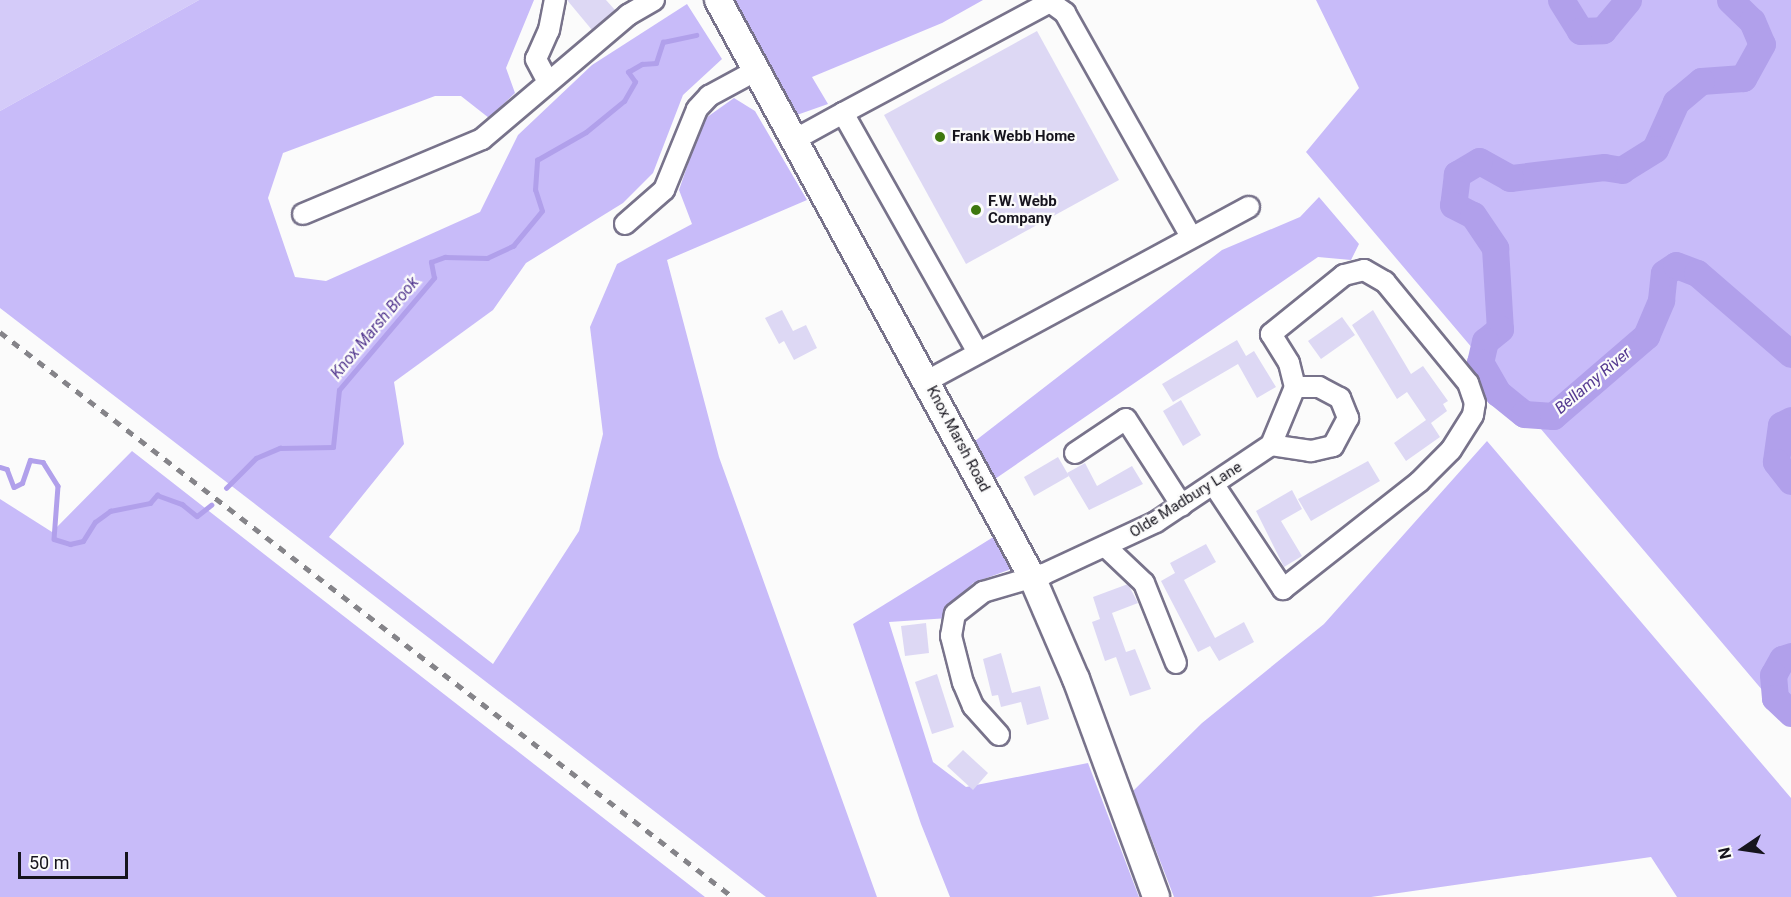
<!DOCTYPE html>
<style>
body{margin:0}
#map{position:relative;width:1791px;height:897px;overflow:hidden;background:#fbfbfb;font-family:Roboto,sans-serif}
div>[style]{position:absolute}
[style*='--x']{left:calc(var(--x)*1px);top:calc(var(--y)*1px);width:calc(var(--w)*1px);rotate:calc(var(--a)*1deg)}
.green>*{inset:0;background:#d4cbf9}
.forest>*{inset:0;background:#c8bbf9}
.stream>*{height:4.5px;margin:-2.25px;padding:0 2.25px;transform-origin:2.25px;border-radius:2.25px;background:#b1a0eb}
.river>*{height:27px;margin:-13.5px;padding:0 13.5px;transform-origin:13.5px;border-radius:13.5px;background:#b1a0eb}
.building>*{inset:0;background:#ddd8f4}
.roads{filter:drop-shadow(2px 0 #78738b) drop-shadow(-2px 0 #78738b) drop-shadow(0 2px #78738b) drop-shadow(0 -2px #78738b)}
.minor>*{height:20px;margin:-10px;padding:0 10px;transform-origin:10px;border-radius:10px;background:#fff}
.major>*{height:26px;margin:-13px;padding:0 13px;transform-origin:13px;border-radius:13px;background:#fff}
.rail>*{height:4.5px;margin-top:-2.25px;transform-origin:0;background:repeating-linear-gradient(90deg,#858489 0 8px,transparent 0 16px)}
.dots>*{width:16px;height:16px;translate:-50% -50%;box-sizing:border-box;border:3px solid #fbfbfb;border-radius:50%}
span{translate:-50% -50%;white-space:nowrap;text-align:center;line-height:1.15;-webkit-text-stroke:4.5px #fbfbfb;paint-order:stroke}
.poi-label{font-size:15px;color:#16141d;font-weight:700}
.left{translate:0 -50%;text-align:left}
.street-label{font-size:15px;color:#16141d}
.water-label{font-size:16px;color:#543990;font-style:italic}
.north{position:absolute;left:1713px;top:819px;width:60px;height:60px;-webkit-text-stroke:4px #fbfbfb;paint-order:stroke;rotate:257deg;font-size:16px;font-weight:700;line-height:24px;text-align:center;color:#16141d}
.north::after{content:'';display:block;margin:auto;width:21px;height:27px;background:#16141d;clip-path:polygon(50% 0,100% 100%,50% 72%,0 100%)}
.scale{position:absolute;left:18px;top:852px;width:110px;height:27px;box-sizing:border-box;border:3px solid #16141d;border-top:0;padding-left:8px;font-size:18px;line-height:21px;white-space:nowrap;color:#16141d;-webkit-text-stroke:4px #fbfbfb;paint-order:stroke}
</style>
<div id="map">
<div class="green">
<div style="clip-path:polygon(0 0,199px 0,0 111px)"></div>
</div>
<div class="forest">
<div style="clip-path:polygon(199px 0,534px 0,506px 68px,515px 93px,489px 118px,461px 96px,435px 96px,283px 153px,268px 198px,295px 277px,326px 281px,480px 212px,518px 135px,592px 65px,687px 4px,722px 59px,683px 95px,653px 173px,623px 203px,526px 263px,493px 310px,394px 382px,404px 444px,329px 537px,493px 664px,579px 531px,603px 434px,590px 327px,617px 264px,692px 224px,679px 190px,703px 120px,734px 98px,755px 111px,807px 200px,667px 260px,719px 457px,877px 897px,766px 897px,0 308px,0 111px)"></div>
<div style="clip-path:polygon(732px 0,983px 0,942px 23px,812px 77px,828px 104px,794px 116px)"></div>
<div style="clip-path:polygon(1316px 0,1791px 0,1791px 724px,1306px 152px,1359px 88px)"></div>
<div style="clip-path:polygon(1319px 197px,1359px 244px,1351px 260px,1318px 257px,995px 479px,975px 441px,1222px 250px,1300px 217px)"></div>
<div style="clip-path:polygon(1487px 441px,1791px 798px,1791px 897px,1677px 897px,1651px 857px,1371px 897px,1174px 897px,1133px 791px,1202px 723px,1324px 624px)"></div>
<div style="clip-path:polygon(132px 451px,314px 593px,705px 897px,0 897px,0 499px,52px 532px)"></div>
<div style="clip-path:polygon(995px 536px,1014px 568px,973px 583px,949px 618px,889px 622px,933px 762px,966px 787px,1088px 763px,1139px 897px,950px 897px,921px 824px,853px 624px)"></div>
</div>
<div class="stream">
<div style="--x:0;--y:467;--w:7;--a:16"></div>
<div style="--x:7;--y:469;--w:19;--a:69"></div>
<div style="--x:14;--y:487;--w:9;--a:-27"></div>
<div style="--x:22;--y:483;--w:24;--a:-71"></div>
<div style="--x:30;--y:460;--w:13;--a:9"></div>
<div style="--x:43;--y:462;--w:28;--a:58"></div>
<div style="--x:58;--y:486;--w:53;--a:94.3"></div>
<div style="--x:54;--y:539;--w:17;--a:17"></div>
<div style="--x:70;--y:544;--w:13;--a:-13"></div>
<div style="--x:83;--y:541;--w:22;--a:-58"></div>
<div style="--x:95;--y:522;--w:19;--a:-36"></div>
<div style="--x:110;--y:511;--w:41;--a:-11.3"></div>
<div style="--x:150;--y:503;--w:11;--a:-49"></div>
<div style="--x:157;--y:495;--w:27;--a:20"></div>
<div style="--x:182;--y:504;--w:19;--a:39"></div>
<div style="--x:197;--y:516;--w:18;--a:-38"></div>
<div style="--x:226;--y:488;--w:42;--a:-45"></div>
<div style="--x:256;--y:458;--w:26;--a:-23"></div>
<div style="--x:280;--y:448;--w:53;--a:-1.1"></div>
<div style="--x:333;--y:447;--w:57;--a:-84"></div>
<div style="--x:339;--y:390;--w:147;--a:-49.7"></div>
<div style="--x:434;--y:278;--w:16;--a:-101"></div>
<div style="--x:431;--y:262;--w:15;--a:-20"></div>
<div style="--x:445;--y:257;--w:42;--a:1.4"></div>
<div style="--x:487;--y:258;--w:29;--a:-25"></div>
<div style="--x:513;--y:246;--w:45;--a:-50.4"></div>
<div style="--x:542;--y:211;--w:22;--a:-108"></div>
<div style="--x:535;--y:190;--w:30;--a:-86"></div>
<div style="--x:537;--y:160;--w:56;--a:-29.7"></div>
<div style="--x:586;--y:132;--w:49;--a:-39.2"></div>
<div style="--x:624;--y:101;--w:22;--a:-60"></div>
<div style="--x:635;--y:82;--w:12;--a:-125"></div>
<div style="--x:628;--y:72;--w:16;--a:-30"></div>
<div style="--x:642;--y:64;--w:14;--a:-4"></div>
<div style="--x:656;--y:63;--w:22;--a:-72"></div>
<div style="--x:663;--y:42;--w:34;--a:-12"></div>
</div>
<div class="river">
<div style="--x:1561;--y:0;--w:36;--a:58"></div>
<div style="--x:1580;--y:31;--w:23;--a:-2"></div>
<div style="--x:1603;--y:30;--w:39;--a:-50"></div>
<div style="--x:1730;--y:0;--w:30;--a:44"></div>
<div style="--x:1752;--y:21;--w:25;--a:67"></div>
<div style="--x:1762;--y:44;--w:39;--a:119"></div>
<div style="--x:1743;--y:78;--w:42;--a:175.9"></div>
<div style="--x:1701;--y:81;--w:33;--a:140"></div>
<div style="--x:1676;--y:102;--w:51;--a:114.1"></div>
<div style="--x:1655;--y:149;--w:39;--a:148"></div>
<div style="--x:1622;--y:170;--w:18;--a:-171"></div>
<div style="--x:1604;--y:167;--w:95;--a:173.3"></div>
<div style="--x:1510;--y:178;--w:35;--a:-151"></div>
<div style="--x:1479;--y:161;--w:26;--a:149"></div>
<div style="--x:1457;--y:174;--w:31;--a:97"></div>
<div style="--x:1453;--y:205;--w:22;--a:27"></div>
<div style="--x:1473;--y:215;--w:40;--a:56"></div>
<div style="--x:1495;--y:248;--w:81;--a:86.5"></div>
<div style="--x:1500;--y:329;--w:19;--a:141"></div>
<div style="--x:1485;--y:341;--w:22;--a:103"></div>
<div style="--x:1480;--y:362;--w:36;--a:60"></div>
<div style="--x:1498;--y:393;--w:33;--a:39"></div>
<div style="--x:1524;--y:414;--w:29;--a:4"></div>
<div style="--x:1553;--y:416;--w:123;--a:-40.7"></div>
<div style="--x:1646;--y:336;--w:39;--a:-67"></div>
<div style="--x:1661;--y:300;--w:27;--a:-84"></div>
<div style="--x:1664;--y:273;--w:14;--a:-34"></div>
<div style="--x:1676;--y:265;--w:22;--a:21"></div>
<div style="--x:1697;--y:273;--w:124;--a:40.8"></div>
<div style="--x:1791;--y:420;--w:11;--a:153"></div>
<div style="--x:1781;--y:425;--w:37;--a:98"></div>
<div style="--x:1776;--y:462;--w:24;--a:52"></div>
<div style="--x:1791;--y:656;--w:9;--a:162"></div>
<div style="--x:1782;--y:659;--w:18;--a:119"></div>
<div style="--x:1773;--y:675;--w:23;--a:85"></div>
<div style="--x:1775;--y:698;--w:22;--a:43"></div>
</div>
<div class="building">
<div style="clip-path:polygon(567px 0,606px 0,615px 10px,592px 30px)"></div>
<div style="clip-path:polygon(1037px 31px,1119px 180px,966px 264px,884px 115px)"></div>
<div style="clip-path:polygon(782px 310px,793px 331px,806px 325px,817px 348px,794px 360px,784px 341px,779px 344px,765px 318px)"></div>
<div style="clip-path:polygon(1373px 310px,1411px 374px,1423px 366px,1448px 401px,1443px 404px,1447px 411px,1431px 423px,1440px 437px,1406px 461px,1394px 443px,1426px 420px,1407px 392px,1397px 399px,1352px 325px)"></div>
<div style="clip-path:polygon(1342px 317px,1355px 335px,1321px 359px,1308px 341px)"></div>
<div style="clip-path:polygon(1237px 340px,1246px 356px,1254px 351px,1276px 387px,1257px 398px,1238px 364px,1173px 402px,1162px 384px)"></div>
<div style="clip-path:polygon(1181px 400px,1201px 435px,1183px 446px,1163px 411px)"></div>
<div style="clip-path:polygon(1058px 457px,1069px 476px,1034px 496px,1024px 477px)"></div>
<div style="clip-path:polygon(1368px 461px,1380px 481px,1311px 521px,1298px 499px)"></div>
<div style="clip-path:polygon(1085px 463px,1097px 486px,1132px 466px,1143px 484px,1089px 510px,1067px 473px)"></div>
<div style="clip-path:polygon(1292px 490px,1302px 509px,1281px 521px,1302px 556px,1284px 567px,1256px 511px)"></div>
<div style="clip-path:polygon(1206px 544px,1216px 562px,1184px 580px,1215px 638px,1244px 622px,1254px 642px,1219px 661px,1210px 646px,1198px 652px,1161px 581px,1175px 573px,1170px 563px)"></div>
<div style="clip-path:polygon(1128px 584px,1138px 603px,1112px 613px,1126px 652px,1135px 649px,1151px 689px,1130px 696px,1116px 657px,1105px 661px,1092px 622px,1100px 619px,1093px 597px)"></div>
<div style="clip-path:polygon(926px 623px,929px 653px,905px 656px,901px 626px)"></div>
<div style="clip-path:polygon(1001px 653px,1012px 693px,1040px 686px,1049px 719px,1027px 725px,1021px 702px,1001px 707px,998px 695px,992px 696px,983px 659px)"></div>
<div style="clip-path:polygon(937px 674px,954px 727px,932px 734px,915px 682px)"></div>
<div style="clip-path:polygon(963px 750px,988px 773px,973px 790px,947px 766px)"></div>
</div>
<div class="roads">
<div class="minor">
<div style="--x:548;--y:82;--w:26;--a:-118"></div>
<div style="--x:536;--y:59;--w:32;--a:-66"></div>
<div style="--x:549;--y:30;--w:31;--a:-79"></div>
<div style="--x:843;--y:113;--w:235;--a:-28.2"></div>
<div style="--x:1050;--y:2;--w:19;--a:36"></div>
<div style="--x:1065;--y:13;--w:257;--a:60.6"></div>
<div style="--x:794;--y:140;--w:56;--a:-28.9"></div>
<div style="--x:843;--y:113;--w:275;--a:60.6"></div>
<div style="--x:303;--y:214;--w:194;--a:-22.7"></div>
<div style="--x:482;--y:139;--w:192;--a:-40.3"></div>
<div style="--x:628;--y:15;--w:30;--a:-30"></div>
<div style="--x:625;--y:224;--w:52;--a:-41.1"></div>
<div style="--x:664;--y:190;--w:87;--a:-67.8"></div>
<div style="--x:697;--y:109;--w:18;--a:-47"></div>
<div style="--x:709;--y:96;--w:52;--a:-28.5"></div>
<div style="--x:927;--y:381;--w:366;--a:-28.4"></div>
<div style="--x:1295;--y:387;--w:24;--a:0"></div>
<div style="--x:1319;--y:387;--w:24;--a:28"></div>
<div style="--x:1340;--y:398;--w:22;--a:68"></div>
<div style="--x:1348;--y:418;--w:32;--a:118"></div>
<div style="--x:1333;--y:446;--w:23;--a:167"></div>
<div style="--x:1311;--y:451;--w:40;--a:-171.5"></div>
<div style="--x:1271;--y:445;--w:63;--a:-67.5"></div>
<div style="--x:1075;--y:453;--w:61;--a:-33.7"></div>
<div style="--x:1126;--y:419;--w:103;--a:57.2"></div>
<div style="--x:1214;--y:485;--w:125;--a:56.4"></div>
<div style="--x:1283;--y:589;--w:173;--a:-38.2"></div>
<div style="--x:1419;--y:482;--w:45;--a:-45"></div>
<div style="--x:1451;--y:450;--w:41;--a:-57.8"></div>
<div style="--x:1473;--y:415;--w:12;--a:-81"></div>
<div style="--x:1475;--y:403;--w:21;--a:-109"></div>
<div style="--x:1468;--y:383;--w:131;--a:-129.4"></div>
<div style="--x:1385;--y:282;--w:24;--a:-150"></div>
<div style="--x:1364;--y:270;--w:21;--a:166"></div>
<div style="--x:1344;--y:275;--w:94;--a:141.1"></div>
<div style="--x:1271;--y:334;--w:34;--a:58"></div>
<div style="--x:1289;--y:363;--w:25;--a:76"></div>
<div style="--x:1106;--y:547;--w:52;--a:43.5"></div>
<div style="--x:1144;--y:583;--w:86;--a:68.2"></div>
<div style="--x:999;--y:735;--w:39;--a:-132"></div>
<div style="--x:973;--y:706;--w:25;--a:-113"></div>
<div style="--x:963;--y:683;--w:49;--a:-104.3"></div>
<div style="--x:951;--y:636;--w:22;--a:-80"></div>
<div style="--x:955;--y:614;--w:36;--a:-38"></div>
<div style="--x:983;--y:592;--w:64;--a:-16.4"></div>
<div style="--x:1044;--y:574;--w:123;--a:-24.9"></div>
<div style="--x:1156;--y:522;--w:138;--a:-33.8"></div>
</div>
<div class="major">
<div style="--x:718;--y:0;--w:657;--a:61.45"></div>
<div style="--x:1032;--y:577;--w:111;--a:66.7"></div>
<div style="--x:1076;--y:679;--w:232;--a:69.8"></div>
</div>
</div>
<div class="rail">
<div style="--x:0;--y:332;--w:925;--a:37.63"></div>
</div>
<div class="dots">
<div style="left:940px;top:137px;background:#3d770d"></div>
<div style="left:976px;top:210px;background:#3d770d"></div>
</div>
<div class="poi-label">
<span class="left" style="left:952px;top:137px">Frank Webb Home</span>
<span class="left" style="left:988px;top:210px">F.W. Webb<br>Company</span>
</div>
<div class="street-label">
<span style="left:958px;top:439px;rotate:62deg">Knox Marsh Road</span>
<span style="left:1186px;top:500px;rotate:-32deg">Olde Madbury Lane</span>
</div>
<div class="water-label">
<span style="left:375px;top:328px;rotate:-50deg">Knox Marsh Brook</span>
<span style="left:1593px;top:381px;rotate:-40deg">Bellamy River</span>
</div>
<div class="north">N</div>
<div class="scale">50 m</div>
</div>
